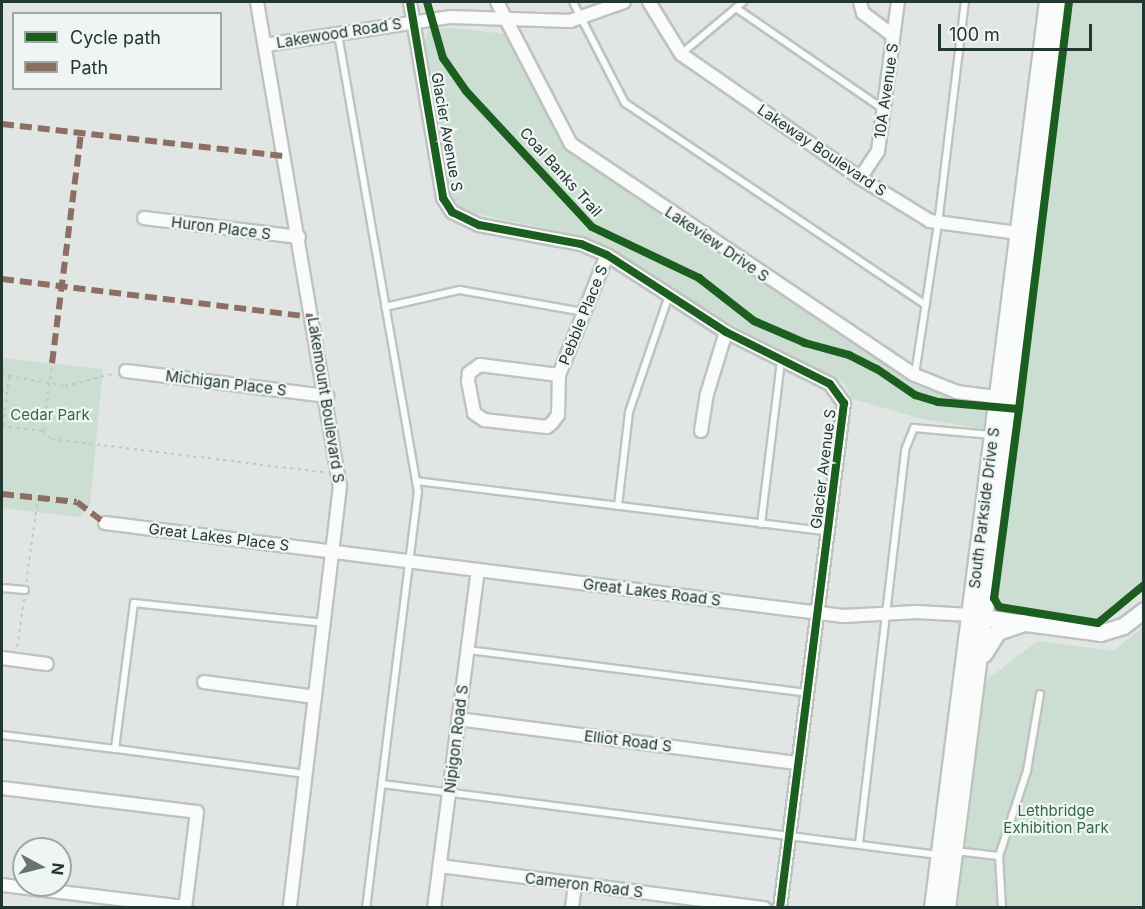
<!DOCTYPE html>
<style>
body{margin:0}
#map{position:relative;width:1145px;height:909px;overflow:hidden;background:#e1e6e4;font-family:Inter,sans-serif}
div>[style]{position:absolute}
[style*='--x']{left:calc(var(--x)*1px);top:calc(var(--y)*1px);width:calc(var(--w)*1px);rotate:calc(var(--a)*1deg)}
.green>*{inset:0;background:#ccded2}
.path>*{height:1.5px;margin-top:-0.75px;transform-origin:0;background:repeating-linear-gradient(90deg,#bfc6c4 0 3px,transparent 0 7.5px)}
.roads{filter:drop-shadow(2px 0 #bec3c1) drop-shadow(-2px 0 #bec3c1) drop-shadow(0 2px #bec3c1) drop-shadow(0 -2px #bec3c1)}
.service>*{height:6px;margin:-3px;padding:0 3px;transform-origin:3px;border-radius:3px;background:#fafbfb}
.minor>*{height:12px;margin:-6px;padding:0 6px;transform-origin:6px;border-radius:6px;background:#fafbfb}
.tertiary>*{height:15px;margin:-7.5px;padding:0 7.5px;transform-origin:7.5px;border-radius:7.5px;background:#fafbfb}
.secondary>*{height:16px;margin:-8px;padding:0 8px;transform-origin:8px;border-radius:8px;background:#fafbfb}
.quiet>*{height:6px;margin-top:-3px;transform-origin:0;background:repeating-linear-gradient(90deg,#8d6e63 0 12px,transparent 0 18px)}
.cycleway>*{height:8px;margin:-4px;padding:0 4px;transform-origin:4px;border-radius:4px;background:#1b5e20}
span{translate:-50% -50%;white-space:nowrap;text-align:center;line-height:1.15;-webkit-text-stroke:4.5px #eff5f3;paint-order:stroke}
.street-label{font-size:15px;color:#223632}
.park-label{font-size:15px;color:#32684a}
.frame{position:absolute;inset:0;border:3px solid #223632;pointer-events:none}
.legend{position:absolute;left:12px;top:12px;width:210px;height:78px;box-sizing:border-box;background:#eff5f3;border:2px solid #9da9a6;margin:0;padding:8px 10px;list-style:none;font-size:18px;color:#223632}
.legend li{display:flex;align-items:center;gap:12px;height:30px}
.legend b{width:30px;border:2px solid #9da9a6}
.north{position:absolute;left:12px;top:837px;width:60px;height:60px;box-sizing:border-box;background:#eff5f3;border:2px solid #9da9a6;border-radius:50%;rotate:97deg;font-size:16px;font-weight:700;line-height:24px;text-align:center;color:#223632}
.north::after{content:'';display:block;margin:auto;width:21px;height:27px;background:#657470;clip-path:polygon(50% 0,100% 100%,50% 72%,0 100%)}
.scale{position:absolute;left:938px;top:24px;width:154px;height:27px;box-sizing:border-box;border:3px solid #223632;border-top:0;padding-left:8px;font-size:18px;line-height:21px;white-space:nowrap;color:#223632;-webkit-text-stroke:4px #eff5f3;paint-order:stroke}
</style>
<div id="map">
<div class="green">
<div style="clip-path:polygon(1070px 2px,1143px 2px,1143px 580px,1099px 619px,992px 604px)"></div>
<div style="clip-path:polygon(455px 28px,505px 34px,588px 162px,919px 385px,957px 401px,987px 406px,984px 429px,922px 419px,853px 399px,844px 383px,705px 310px,620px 255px,557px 231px,463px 211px,450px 193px,425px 42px,428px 30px)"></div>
<div style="clip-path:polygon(2px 358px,103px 369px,90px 504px,80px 517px,2px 508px)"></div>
<div style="clip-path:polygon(1143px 627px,1143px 907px,957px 908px,985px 681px,1038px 641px,1113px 651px)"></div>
</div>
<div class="path">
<div style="--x:2;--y:371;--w:9;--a:36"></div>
<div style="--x:9;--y:376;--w:57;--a:10.1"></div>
<div style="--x:65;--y:386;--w:53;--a:-14.3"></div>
<div style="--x:3;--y:425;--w:48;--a:-82.9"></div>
<div style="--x:2;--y:426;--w:41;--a:7"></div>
<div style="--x:43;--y:431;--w:69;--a:-82.5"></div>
<div style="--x:43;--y:431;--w:12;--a:42"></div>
<div style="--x:52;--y:439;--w:277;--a:7"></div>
<div style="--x:26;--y:582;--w:87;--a:-82.1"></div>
<div style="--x:17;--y:647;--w:49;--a:-81.9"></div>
</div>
<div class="roads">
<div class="service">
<div style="--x:573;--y:2;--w:114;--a:62.8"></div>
<div style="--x:625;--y:103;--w:362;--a:33.9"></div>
<div style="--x:736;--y:8;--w:178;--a:34.5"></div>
<div style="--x:338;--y:34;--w:464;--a:80.1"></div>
<div style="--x:418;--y:491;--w:420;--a:97.1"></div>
<div style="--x:681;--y:54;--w:81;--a:-40"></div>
<div style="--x:385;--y:307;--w:77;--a:-12.8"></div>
<div style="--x:460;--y:290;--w:126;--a:10.1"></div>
<div style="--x:915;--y:374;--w:152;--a:-81.3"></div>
<div style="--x:938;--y:224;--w:224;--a:-83.1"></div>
<div style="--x:416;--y:481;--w:416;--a:7"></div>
<div style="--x:618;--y:506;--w:95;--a:-83.3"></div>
<div style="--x:629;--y:412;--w:124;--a:-71.1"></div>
<div style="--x:761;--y:524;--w:165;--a:-83"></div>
<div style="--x:2;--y:588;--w:23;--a:5"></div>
<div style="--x:468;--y:650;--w:343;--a:7.2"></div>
<div style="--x:2;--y:735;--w:114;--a:7.1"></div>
<div style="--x:306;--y:774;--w:193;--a:-172.5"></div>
<div style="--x:115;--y:749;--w:147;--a:-82.6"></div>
<div style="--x:134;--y:603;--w:191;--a:6"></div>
<div style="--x:382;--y:784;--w:561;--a:7.28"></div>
<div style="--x:859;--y:844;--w:397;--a:-83.3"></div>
<div style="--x:905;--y:450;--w:24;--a:-68"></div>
<div style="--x:914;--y:428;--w:78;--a:5.1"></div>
<div style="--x:955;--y:851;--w:44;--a:6.5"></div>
<div style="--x:1002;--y:908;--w:52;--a:-93.3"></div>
<div style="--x:999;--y:856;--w:89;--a:-71.8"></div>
<div style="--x:1027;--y:771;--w:78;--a:-80.4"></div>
</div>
<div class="minor">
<div style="--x:257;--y:2;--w:491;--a:80.3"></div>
<div style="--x:340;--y:486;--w:425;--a:96.8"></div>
<div style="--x:410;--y:2;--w:199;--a:80.4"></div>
<div style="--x:443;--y:198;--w:17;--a:57"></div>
<div style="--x:452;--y:212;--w:30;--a:26"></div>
<div style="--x:479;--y:225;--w:104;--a:10.6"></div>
<div style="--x:581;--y:244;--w:28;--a:23"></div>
<div style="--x:607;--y:255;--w:142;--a:32.9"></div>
<div style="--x:726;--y:332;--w:116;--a:26.6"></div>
<div style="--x:830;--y:384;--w:24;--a:54"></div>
<div style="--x:844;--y:403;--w:509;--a:97.22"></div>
<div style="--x:497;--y:2;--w:160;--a:62.5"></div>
<div style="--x:571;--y:144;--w:414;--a:33.9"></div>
<div style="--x:915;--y:375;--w:45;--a:22"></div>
<div style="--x:957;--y:392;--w:47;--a:7.3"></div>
<div style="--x:649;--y:2;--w:61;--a:58.4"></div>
<div style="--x:681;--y:54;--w:218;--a:34.7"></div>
<div style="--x:860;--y:178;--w:82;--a:31.6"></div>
<div style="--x:930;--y:221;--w:96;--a:7.8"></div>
<div style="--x:860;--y:2;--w:11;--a:75"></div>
<div style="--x:863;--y:13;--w:38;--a:37"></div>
<div style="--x:265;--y:45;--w:188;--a:-8.6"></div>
<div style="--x:451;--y:17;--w:119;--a:1.9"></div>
<div style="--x:570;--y:21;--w:57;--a:-19.4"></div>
<div style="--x:860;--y:178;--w:32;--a:-56"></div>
<div style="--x:878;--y:151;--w:150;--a:-82.4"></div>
<div style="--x:144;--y:218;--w:156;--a:7"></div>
<div style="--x:126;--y:371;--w:203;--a:7.1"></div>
<div style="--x:559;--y:375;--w:80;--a:-172.8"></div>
<div style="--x:480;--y:365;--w:14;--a:144"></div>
<div style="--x:469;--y:373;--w:8;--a:97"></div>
<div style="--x:468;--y:381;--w:33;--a:79"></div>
<div style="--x:474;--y:413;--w:12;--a:35"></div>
<div style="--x:484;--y:420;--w:63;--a:6.3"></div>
<div style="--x:547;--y:427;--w:6;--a:-39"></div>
<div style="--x:552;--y:423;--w:10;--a:-53"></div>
<div style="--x:558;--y:415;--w:40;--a:-88.6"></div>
<div style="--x:559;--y:375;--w:129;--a:-68.2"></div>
<div style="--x:701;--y:431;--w:37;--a:-81"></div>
<div style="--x:707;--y:394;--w:65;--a:-73"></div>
<div style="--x:105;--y:523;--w:744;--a:7.18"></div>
<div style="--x:843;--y:616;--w:74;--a:-3.1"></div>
<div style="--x:917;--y:612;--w:54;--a:3.2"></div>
<div style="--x:2;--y:658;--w:45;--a:7.6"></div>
<div style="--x:204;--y:682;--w:112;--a:7.7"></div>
<div style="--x:458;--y:719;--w:343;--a:7.4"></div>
<div style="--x:2;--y:788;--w:196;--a:7"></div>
<div style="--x:197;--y:812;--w:97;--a:97.1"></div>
<div style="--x:440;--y:866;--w:327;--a:7.4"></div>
<div style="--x:2;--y:885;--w:184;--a:6.9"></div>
<div style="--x:434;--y:908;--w:341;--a:-82.6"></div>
<div style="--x:572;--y:908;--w:23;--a:-83"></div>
</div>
<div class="tertiary">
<div style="--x:973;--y:616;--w:128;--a:7.6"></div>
<div style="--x:1100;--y:633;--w:24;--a:-17"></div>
<div style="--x:1123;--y:626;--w:26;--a:-37"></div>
</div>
<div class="secondary">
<div style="--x:984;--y:654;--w:26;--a:-58"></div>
<div style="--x:998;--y:632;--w:28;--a:-19"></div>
<div style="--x:933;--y:908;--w:913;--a:-82.77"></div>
<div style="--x:947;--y:908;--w:913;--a:-82.77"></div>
</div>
</div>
<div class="quiet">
<div style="--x:2;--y:124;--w:285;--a:6.5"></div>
<div style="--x:2;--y:279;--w:313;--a:7"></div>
<div style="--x:52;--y:363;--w:231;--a:-82.8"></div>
<div style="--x:2;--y:494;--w:75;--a:6.1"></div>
<div style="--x:77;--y:502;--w:35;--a:37"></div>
</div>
<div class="cycleway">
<div style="--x:410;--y:2;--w:199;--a:80.4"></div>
<div style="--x:443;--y:198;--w:17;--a:57"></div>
<div style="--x:452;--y:212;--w:30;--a:26"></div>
<div style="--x:479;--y:225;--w:104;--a:10.6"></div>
<div style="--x:581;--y:244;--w:28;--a:23"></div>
<div style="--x:607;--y:255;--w:142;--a:32.9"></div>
<div style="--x:726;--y:332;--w:116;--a:26.6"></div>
<div style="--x:830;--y:384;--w:24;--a:54"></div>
<div style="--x:844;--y:403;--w:509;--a:97.22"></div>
<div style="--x:427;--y:2;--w:58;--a:74.1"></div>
<div style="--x:443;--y:58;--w:40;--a:55.1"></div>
<div style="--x:466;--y:91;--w:185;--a:47.2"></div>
<div style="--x:592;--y:227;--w:119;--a:25.5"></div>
<div style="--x:699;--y:278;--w:70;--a:38"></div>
<div style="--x:754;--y:321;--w:56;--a:23.3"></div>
<div style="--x:805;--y:343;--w:46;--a:15.3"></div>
<div style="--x:849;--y:355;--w:31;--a:27"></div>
<div style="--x:877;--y:369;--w:46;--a:34.4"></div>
<div style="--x:915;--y:395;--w:24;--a:17"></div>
<div style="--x:938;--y:402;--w:81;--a:4.9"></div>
<div style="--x:1019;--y:409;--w:191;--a:97.5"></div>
<div style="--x:994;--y:598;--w:10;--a:61"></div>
<div style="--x:999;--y:607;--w:100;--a:9.2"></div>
<div style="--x:1098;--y:623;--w:60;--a:-39.6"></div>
<div style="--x:1019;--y:409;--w:410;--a:-83"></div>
</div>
<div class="street-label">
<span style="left:339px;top:33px;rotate:-9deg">Lakewood Road S</span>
<span style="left:886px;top:91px;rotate:-82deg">10A Avenue S</span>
<span style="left:447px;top:132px;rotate:80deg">Glacier Avenue S</span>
<span style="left:822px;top:150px;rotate:34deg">Lakeway Boulevard S</span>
<span style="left:561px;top:172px;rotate:48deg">Coal Banks Trail</span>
<span style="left:221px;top:228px;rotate:7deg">Huron Place S</span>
<span style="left:717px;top:244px;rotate:34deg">Lakeview Drive S</span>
<span style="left:583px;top:315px;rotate:-68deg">Pebble Place S</span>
<span style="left:226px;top:383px;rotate:7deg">Michigan Place S</span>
<span style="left:326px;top:400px;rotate:81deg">Lakemount Boulevard S</span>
<span style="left:823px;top:469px;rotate:-83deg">Glacier Avenue S</span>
<span style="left:984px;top:508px;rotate:-83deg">South Parkside Drive S</span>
<span style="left:219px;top:537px;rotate:7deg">Great Lakes Place S</span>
<span style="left:652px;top:592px;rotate:7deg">Great Lakes Road S</span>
<span style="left:456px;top:739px;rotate:-83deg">Nipigon Road S</span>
<span style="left:628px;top:741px;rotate:7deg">Elliot Road S</span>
<span style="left:584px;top:885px;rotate:7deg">Cameron Road S</span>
</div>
<div class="park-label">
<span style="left:50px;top:415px">Cedar Park</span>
<span style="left:1056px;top:819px">Lethbridge<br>Exhibition Park</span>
</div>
<div class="frame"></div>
<ul class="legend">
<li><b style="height:8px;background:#1b5e20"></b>Cycle path</li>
<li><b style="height:8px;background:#8d6e63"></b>Path</li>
</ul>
<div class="north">N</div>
<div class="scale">100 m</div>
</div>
